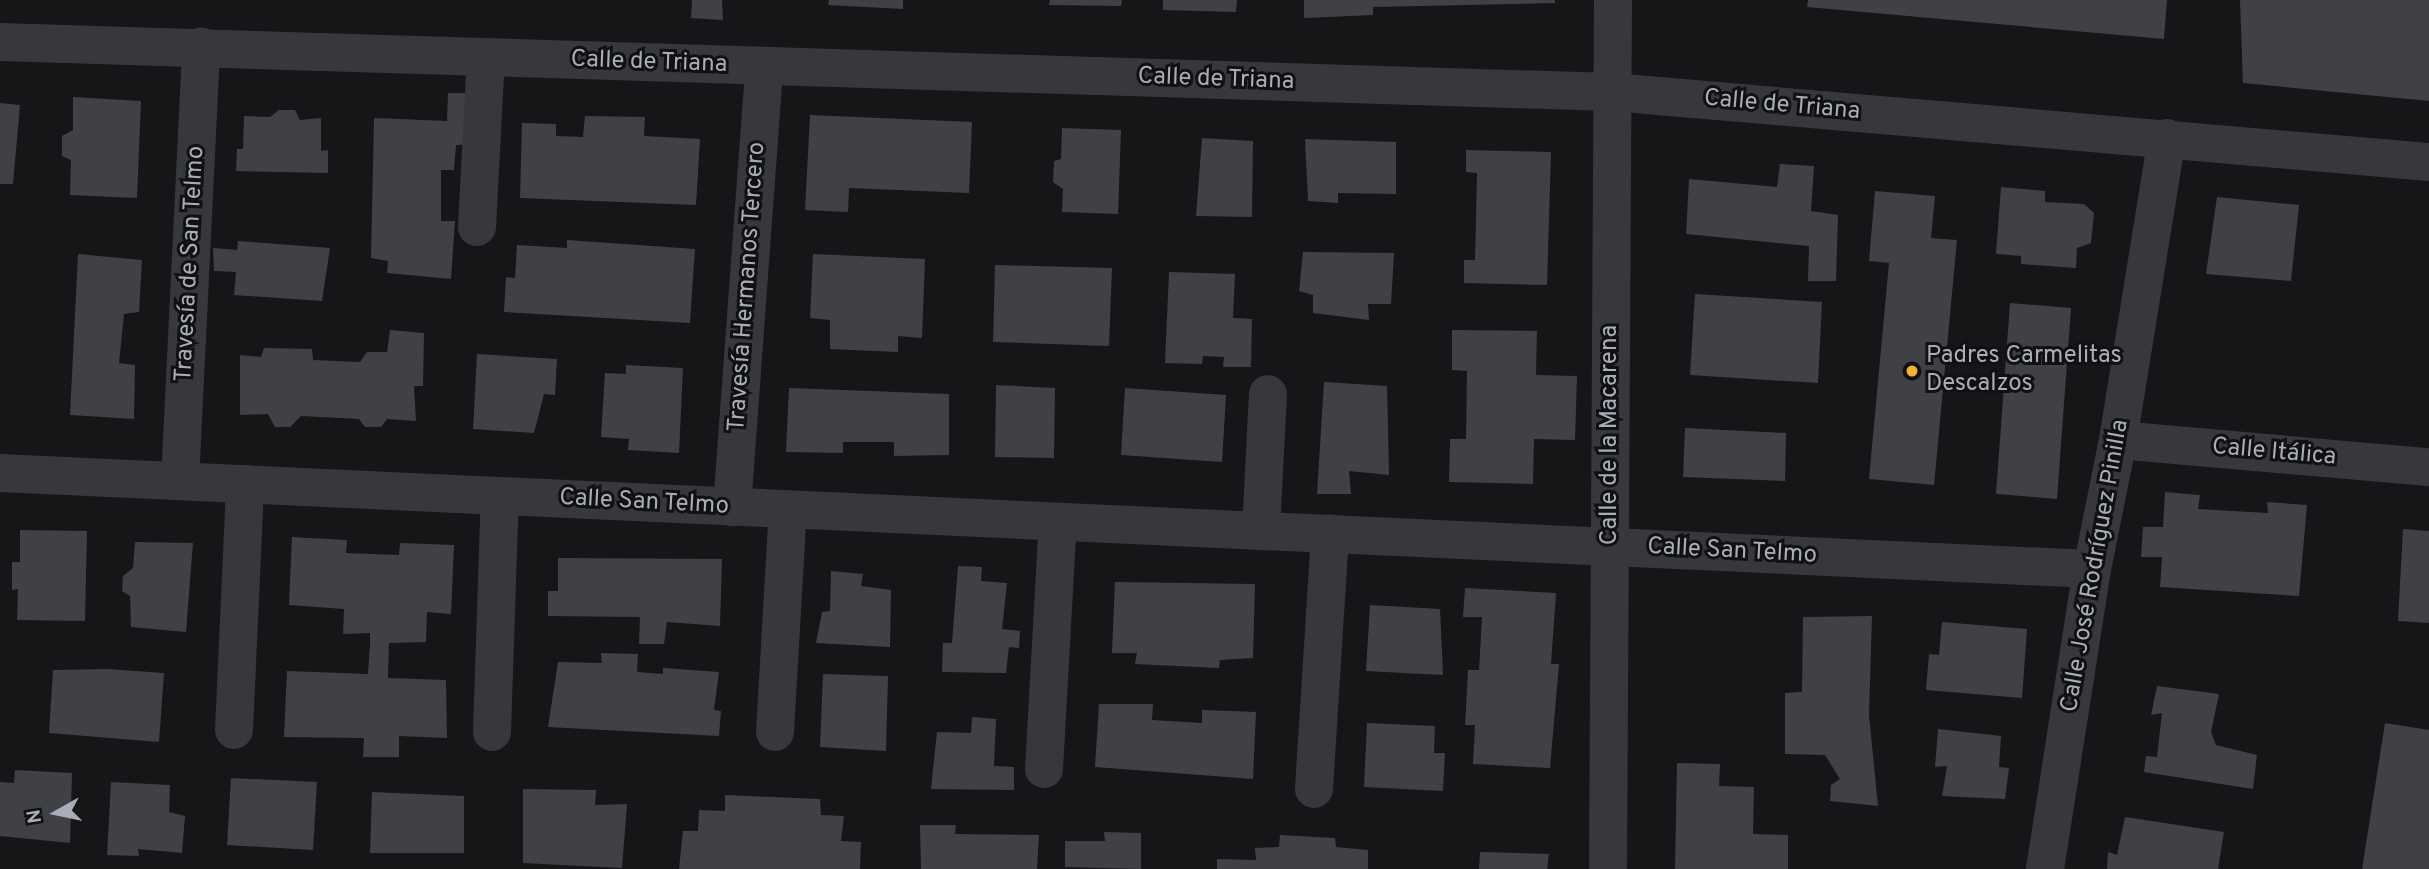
<!DOCTYPE html>
<meta charset="utf-8">
<style>
body{margin:0}
#map{position:relative;width:2429px;height:869px;overflow:hidden;background:#161618;font-family:Overpass,sans-serif}
div>[style]{position:absolute}
[style*='--x']{left:calc(var(--x)*1px);top:calc(var(--y)*1px);width:calc(var(--w)*1px);rotate:calc(var(--a)*1deg)}
.building>*{inset:0;background:#404145}
.minor>*{height:38px;margin:-19px;padding:0 19px;transform-origin:19px;border-radius:19px;background:#37383d}
.dots>*{width:19px;height:19px;translate:-50% -50%;box-sizing:border-box;border:4px solid #111113;border-radius:50%}
span{translate:-50% -50%;white-space:nowrap;text-align:center;line-height:1.15;-webkit-text-stroke:6px #111113;paint-order:stroke}
.street-label{font-size:24px;color:#a8adb8}
.poi-label{font-size:24px;color:#a8adb8}
.left{translate:0 -50%;text-align:left}
.north{position:absolute;left:21px;top:778px;width:70px;height:70px;-webkit-text-stroke:5px #111113;paint-order:stroke;rotate:261deg;font-size:19px;font-weight:700;line-height:28px;text-align:center;color:#a8adb8}
.north::after{content:'';display:block;margin:auto;width:24px;height:32px;background:#a8adb8;clip-path:polygon(50% 0,100% 100%,50% 72%,0 100%)}
</style>
<div id="map">
<div class="building">
<div style="clip-path:polygon(692px 0,722px 0,723px 20px,691px 18px)"></div>
<div style="clip-path:polygon(829px 0,903px 0,903px 9px,828px 5px)"></div>
<div style="clip-path:polygon(1050px 0,1122px 0,1121px 6px,1049px 5px)"></div>
<div style="clip-path:polygon(1163px 0,1237px 0,1236px 12px,1163px 10px)"></div>
<div style="clip-path:polygon(1304px 0,1555px 0,1555px 3px,1373px 7px,1373px 15px,1304px 18px)"></div>
<div style="clip-path:polygon(1808px 0,2167px 0,2164px 39px,1807px 7px)"></div>
<div style="clip-path:polygon(2240px 0,2429px 0,2429px 101px,2243px 83px)"></div>
<div style="clip-path:polygon(448px 93px,474px 93px,473px 144px,456px 145px,454px 170px,441px 170px,441px 221px,455px 221px,451px 279px,387px 273px,388px 261px,371px 258px,374px 118px,447px 121px)"></div>
<div style="clip-path:polygon(73px 97px,141px 101px,137px 198px,70px 195px,71px 160px,62px 156px,62px 136px,73px 130px)"></div>
<div style="clip-path:polygon(0 103px,20px 105px,13px 184px,0 184px)"></div>
<div style="clip-path:polygon(279px 110px,295px 110px,300px 120px,321px 118px,321px 151px,328px 150px,328px 173px,236px 171px,237px 149px,243px 149px,244px 116px,270px 117px)"></div>
<div style="clip-path:polygon(810px 115px,972px 122px,969px 193px,849px 188px,848px 212px,805px 210px)"></div>
<div style="clip-path:polygon(585px 116px,645px 117px,644px 136px,700px 139px,696px 205px,520px 198px,522px 123px,556px 124px,556px 136px,583px 137px)"></div>
<div style="clip-path:polygon(1062px 128px,1121px 130px,1118px 214px,1062px 212px,1063px 189px,1053px 182px,1054px 161px,1061px 159px)"></div>
<div style="clip-path:polygon(1202px 138px,1253px 141px,1252px 217px,1196px 216px)"></div>
<div style="clip-path:polygon(1305px 139px,1396px 142px,1396px 194px,1338px 193px,1338px 203px,1308px 201px)"></div>
<div style="clip-path:polygon(1466px 150px,1551px 152px,1547px 285px,1464px 283px,1464px 260px,1475px 260px,1477px 173px,1466px 172px)"></div>
<div style="clip-path:polygon(1780px 164px,1814px 166px,1811px 211px,1838px 215px,1836px 281px,1808px 281px,1809px 246px,1686px 234px,1689px 179px,1777px 187px)"></div>
<div style="clip-path:polygon(2001px 187px,2045px 191px,2045px 202px,2084px 204px,2094px 213px,2091px 243px,2077px 248px,2076px 268px,2021px 264px,2021px 256px,1996px 254px)"></div>
<div style="clip-path:polygon(1875px 191px,1935px 196px,1931px 238px,1957px 240px,1934px 485px,1869px 479px,1889px 263px,1869px 261px)"></div>
<div style="clip-path:polygon(2217px 197px,2299px 205px,2291px 281px,2206px 274px)"></div>
<div style="clip-path:polygon(567px 240px,695px 249px,690px 323px,504px 312px,506px 277px,515px 278px,517px 245px,567px 248px)"></div>
<div style="clip-path:polygon(238px 241px,330px 248px,322px 301px,234px 295px,236px 272px,214px 271px,213px 248px,237px 250px)"></div>
<div style="clip-path:polygon(1303px 252px,1394px 253px,1391px 304px,1368px 304px,1369px 320px,1313px 313px,1313px 295px,1299px 291px)"></div>
<div style="clip-path:polygon(78px 254px,142px 260px,139px 312px,124px 314px,119px 363px,135px 365px,134px 419px,70px 415px)"></div>
<div style="clip-path:polygon(813px 254px,925px 259px,922px 338px,898px 336px,898px 352px,830px 349px,830px 320px,810px 318px)"></div>
<div style="clip-path:polygon(995px 265px,1112px 268px,1109px 346px,993px 342px)"></div>
<div style="clip-path:polygon(1169px 272px,1235px 274px,1233px 318px,1252px 319px,1251px 367px,1223px 367px,1224px 357px,1203px 356px,1202px 364px,1165px 363px)"></div>
<div style="clip-path:polygon(1695px 294px,1822px 302px,1818px 383px,1690px 375px)"></div>
<div style="clip-path:polygon(2010px 303px,2071px 308px,2057px 499px,1996px 494px)"></div>
<div style="clip-path:polygon(390px 330px,424px 333px,423px 386px,414px 386px,416px 421px,387px 419px,381px 427px,365px 427px,359px 419px,301px 416px,290px 427px,275px 427px,268px 414px,240px 415px,240px 355px,261px 357px,264px 348px,312px 349px,313px 360px,360px 362px,367px 352px,387px 352px)"></div>
<div style="clip-path:polygon(1452px 330px,1537px 331px,1536px 375px,1577px 376px,1575px 440px,1534px 439px,1533px 484px,1449px 482px,1450px 439px,1466px 439px,1467px 371px,1452px 370px)"></div>
<div style="clip-path:polygon(477px 354px,557px 359px,555px 395px,544px 394px,534px 433px,473px 429px)"></div>
<div style="clip-path:polygon(626px 365px,683px 368px,679px 453px,628px 450px,629px 439px,601px 437px,605px 373px,626px 374px)"></div>
<div style="clip-path:polygon(1324px 382px,1387px 386px,1389px 475px,1349px 471px,1351px 494px,1317px 494px)"></div>
<div style="clip-path:polygon(996px 385px,1055px 388px,1054px 458px,995px 457px)"></div>
<div style="clip-path:polygon(789px 388px,949px 394px,949px 455px,894px 456px,894px 442px,843px 442px,843px 453px,786px 452px)"></div>
<div style="clip-path:polygon(1125px 388px,1226px 395px,1222px 462px,1121px 455px)"></div>
<div style="clip-path:polygon(1685px 428px,1786px 433px,1785px 481px,1683px 477px)"></div>
<div style="clip-path:polygon(2165px 492px,2200px 495px,2198px 509px,2268px 513px,2267px 502px,2307px 505px,2299px 596px,2160px 587px,2162px 557px,2141px 557px,2143px 527px,2163px 527px)"></div>
<div style="clip-path:polygon(2403px 529px,2429px 531px,2429px 623px,2398px 621px)"></div>
<div style="clip-path:polygon(20px 530px,87px 531px,85px 621px,17px 620px,18px 589px,12px 590px,12px 562px,20px 562px)"></div>
<div style="clip-path:polygon(292px 537px,347px 540px,346px 553px,399px 555px,400px 543px,454px 545px,451px 614px,427px 612px,426px 642px,389px 643px,388px 678px,446px 680px,447px 738px,399px 736px,399px 757px,363px 757px,364px 738px,284px 737px,287px 671px,368px 674px,370px 643px,370px 633px,343px 634px,344px 609px,289px 605px)"></div>
<div style="clip-path:polygon(135px 542px,193px 543px,186px 632px,131px 627px,130px 596px,122px 591px,123px 576px,133px 568px)"></div>
<div style="clip-path:polygon(558px 558px,722px 559px,720px 626px,667px 622px,664px 644px,639px 644px,640px 617px,548px 616px,548px 591px,558px 591px)"></div>
<div style="clip-path:polygon(958px 566px,982px 567px,981px 581px,1007px 583px,1002px 629px,1020px 631px,1019px 648px,1009px 647px,1006px 673px,942px 672px,943px 643px,952px 643px)"></div>
<div style="clip-path:polygon(831px 571px,863px 574px,861px 586px,891px 590px,890px 647px,816px 643px,822px 612px,830px 611px)"></div>
<div style="clip-path:polygon(1115px 582px,1255px 584px,1253px 658px,1220px 660px,1219px 668px,1135px 664px,1137px 653px,1112px 653px)"></div>
<div style="clip-path:polygon(1465px 588px,1556px 593px,1551px 664px,1559px 664px,1550px 768px,1473px 764px,1475px 725px,1465px 725px,1468px 670px,1479px 670px,1482px 617px,1463px 617px)"></div>
<div style="clip-path:polygon(1370px 605px,1440px 609px,1443px 675px,1366px 671px)"></div>
<div style="clip-path:polygon(1872px 616px,1869px 715px,1878px 806px,1830px 801px,1831px 785px,1840px 779px,1825px 755px,1785px 754px,1785px 693px,1802px 692px,1803px 617px)"></div>
<div style="clip-path:polygon(1942px 622px,2027px 629px,2022px 698px,1926px 690px,1929px 654px,1939px 655px)"></div>
<div style="clip-path:polygon(601px 653px,638px 654px,637px 672px,663px 674px,663px 668px,719px 672px,714px 710px,721px 711px,719px 736px,548px 727px,558px 662px,602px 663px)"></div>
<div style="clip-path:polygon(107px 669px,164px 673px,159px 742px,49px 733px,53px 670px)"></div>
<div style="clip-path:polygon(823px 674px,888px 676px,886px 751px,820px 747px)"></div>
<div style="clip-path:polygon(2157px 686px,2219px 694px,2211px 732px,2216px 745px,2257px 755px,2253px 789px,2144px 772px,2146px 756px,2157px 757px,2162px 713px,2151px 715px)"></div>
<div style="clip-path:polygon(1099px 704px,1153px 704px,1152px 720px,1202px 723px,1202px 710px,1256px 712px,1253px 779px,1095px 767px)"></div>
<div style="clip-path:polygon(972px 717px,996px 719px,994px 766px,1014px 767px,1014px 790px,931px 789px,937px 732px,971px 733px)"></div>
<div style="clip-path:polygon(1367px 723px,1435px 726px,1434px 753px,1445px 753px,1443px 791px,1364px 787px)"></div>
<div style="clip-path:polygon(2385px 723px,2429px 730px,2429px 869px,2362px 869px)"></div>
<div style="clip-path:polygon(1938px 729px,2001px 736px,1999px 767px,2009px 768px,2005px 799px,1942px 796px,1947px 766px,1935px 767px)"></div>
<div style="clip-path:polygon(1677px 763px,1720px 764px,1719px 786px,1754px 787px,1753px 834px,1788px 835px,1788px 869px,1675px 869px)"></div>
<div style="clip-path:polygon(15px 770px,72px 773px,70px 843px,0 836px,0 782px,14px 783px)"></div>
<div style="clip-path:polygon(231px 778px,317px 782px,313px 850px,227px 845px)"></div>
<div style="clip-path:polygon(111px 782px,170px 785px,169px 812px,185px 816px,182px 853px,138px 849px,139px 856px,107px 855px)"></div>
<div style="clip-path:polygon(523px 789px,596px 790px,595px 805px,627px 804px,622px 868px,523px 863px)"></div>
<div style="clip-path:polygon(372px 792px,464px 796px,464px 853px,370px 853px)"></div>
<div style="clip-path:polygon(725px 795px,820px 799px,821px 815px,844px 816px,841px 841px,861px 842px,860px 869px,679px 869px,683px 831px,698px 831px,699px 810px,725px 811px)"></div>
<div style="clip-path:polygon(2125px 817px,2224px 832px,2218px 869px,2107px 869px,2108px 852px,2117px 855px)"></div>
<div style="clip-path:polygon(920px 825px,956px 825px,955px 834px,1039px 835px,1037px 869px,921px 869px)"></div>
<div style="clip-path:polygon(1104px 832px,1141px 833px,1141px 869px,1065px 867px,1065px 841px,1105px 841px)"></div>
<div style="clip-path:polygon(1280px 835px,1335px 838px,1336px 847px,1368px 850px,1368px 869px,1217px 869px,1217px 859px,1256px 860px,1255px 848px,1279px 847px)"></div>
<div style="clip-path:polygon(1480px 852px,1549px 854px,1547px 869px,1479px 869px)"></div>
</div>
<div class="minor">
<div style="--x:0;--y:42;--w:1613;--a:1.78"></div>
<div style="--x:1612;--y:92;--w:820;--a:4.9"></div>
<div style="--x:477;--y:227;--w:170;--a:-87"></div>
<div style="--x:2118;--y:440;--w:312;--a:5"></div>
<div style="--x:0;--y:473;--w:2094;--a:2.63"></div>
<div style="--x:180;--y:481;--w:435;--a:-87.2"></div>
<div style="--x:732;--y:507;--w:440;--a:-85.8"></div>
<div style="--x:1261;--y:531;--w:137;--a:-87.1"></div>
<div style="--x:234;--y:730;--w:246;--a:-87.4"></div>
<div style="--x:492;--y:732;--w:236;--a:-88.1"></div>
<div style="--x:775;--y:732;--w:223;--a:-86.7"></div>
<div style="--x:1044;--y:769;--w:247;--a:-86.8"></div>
<div style="--x:1314;--y:789;--w:256;--a:-86.4"></div>
<div style="--x:1608;--y:869;--w:869;--a:-89.67"></div>
<div style="--x:2045;--y:869;--w:304;--a:-81.1"></div>
<div style="--x:2092;--y:569;--w:132;--a:-78.6"></div>
<div style="--x:2118;--y:440;--w:306;--a:-80.8"></div>
</div>
<div class="dots">
<div style="left:1912px;top:371px;background:#f2b134"></div>
</div>
<div class="street-label">
<span style="left:649px;top:63px;rotate:2deg">Calle de Triana</span>
<span style="left:1216px;top:80px;rotate:2deg">Calle de Triana</span>
<span style="left:1782px;top:106px;rotate:5deg">Calle de Triana</span>
<span style="left:191px;top:264px;rotate:-87deg">Travesía de San Telmo</span>
<span style="left:748px;top:287px;rotate:-86deg">Travesía Hermanos Tercero</span>
<span style="left:1611px;top:435px;rotate:-90deg">Calle de la Macarena</span>
<span style="left:2274px;top:453px;rotate:5deg">Calle Itálica</span>
<span style="left:644px;top:503px;rotate:3deg">Calle San Telmo</span>
<span style="left:1732px;top:552px;rotate:3deg">Calle San Telmo</span>
<span style="left:2096px;top:566px;rotate:-80deg">Calle José Rodríguez Pinilla</span>
</div>
<div class="poi-label">
<span class="left" style="left:1926px;top:371px">Padres Carmelitas<br>Descalzos</span>
</div>
<div class="north">N</div>
</div>
